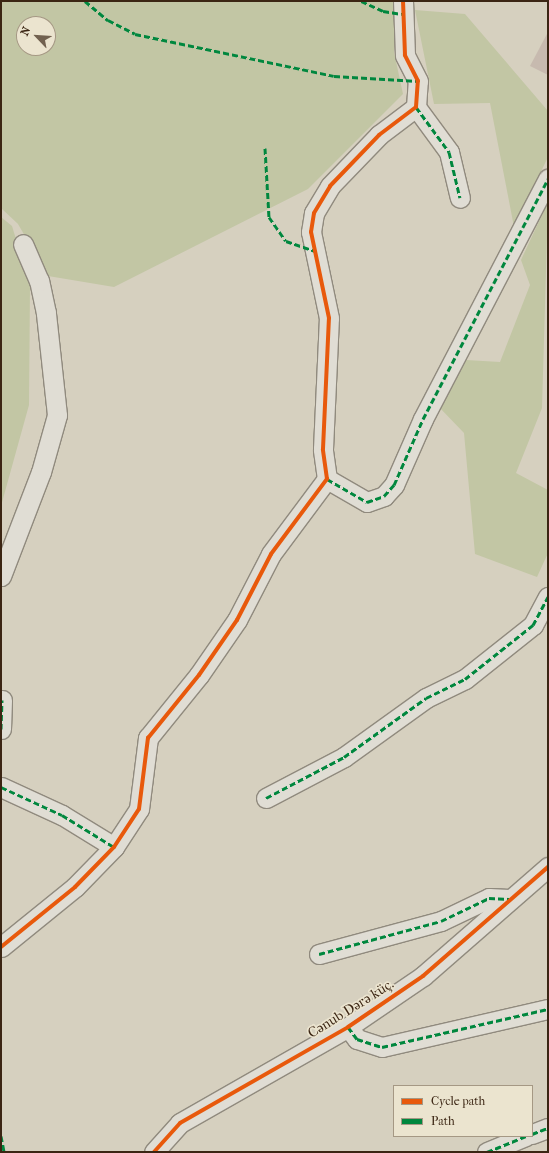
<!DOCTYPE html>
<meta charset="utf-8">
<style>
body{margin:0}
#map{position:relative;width:549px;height:1153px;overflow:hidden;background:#d6d0bf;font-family:"IM FELL French Canon",serif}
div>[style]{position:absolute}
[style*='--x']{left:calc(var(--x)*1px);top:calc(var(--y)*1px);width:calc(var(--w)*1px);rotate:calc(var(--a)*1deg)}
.green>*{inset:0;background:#c2c6a4}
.building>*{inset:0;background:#c7baaf}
.roads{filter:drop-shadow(1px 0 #908a7e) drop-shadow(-1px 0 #908a7e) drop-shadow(0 1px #908a7e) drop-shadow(0 -1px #908a7e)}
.minor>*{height:19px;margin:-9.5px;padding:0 9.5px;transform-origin:9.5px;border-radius:9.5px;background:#e0ddd4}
.quiet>*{height:3px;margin-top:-1.5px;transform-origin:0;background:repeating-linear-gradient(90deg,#00873e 0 6px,transparent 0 9px)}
.cycleway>*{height:4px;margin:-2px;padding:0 2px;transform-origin:2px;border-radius:2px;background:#e8590c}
span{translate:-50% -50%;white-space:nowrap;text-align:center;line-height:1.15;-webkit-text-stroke:3.5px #ebe4cf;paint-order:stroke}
.street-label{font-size:14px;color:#3b2513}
.frame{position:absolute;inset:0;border:2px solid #3b2513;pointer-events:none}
.legend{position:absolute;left:393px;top:1085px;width:140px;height:52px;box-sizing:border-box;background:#ebe4cf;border:1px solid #a59884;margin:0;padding:5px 7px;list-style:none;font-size:12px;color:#3b2513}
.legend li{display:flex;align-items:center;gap:8px;height:20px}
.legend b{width:20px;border:1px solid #a59884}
.north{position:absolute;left:16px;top:16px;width:40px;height:40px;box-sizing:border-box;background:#ebe4cf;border:1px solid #a59884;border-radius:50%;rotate:295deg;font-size:11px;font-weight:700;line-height:16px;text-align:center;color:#3b2513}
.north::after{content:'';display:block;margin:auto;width:14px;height:18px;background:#71614f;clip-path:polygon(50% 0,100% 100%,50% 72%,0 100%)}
</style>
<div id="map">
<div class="green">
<div style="clip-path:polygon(evenodd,1px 1px,399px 1px,394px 52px,403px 94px,308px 189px,114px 287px,48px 276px,18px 224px,1px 208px,1px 1px,24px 24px,48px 24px,48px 48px,24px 48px,24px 24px)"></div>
<div style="clip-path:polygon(415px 10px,465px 14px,548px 111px,548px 157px,514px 227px,490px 103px,434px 104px)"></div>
<div style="clip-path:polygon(548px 202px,542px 408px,516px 473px,548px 490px,548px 553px,537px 577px,475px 554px,464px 433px,438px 406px,466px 360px,500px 362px,530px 285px,521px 260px)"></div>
<div style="clip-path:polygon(1px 217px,12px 226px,30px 285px,29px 405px,1px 506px)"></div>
</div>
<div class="building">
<div style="clip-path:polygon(548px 32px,548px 75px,530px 66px)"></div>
</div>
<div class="roads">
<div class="minor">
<div style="--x:416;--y:107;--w:56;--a:53.7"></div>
<div style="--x:449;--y:152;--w:47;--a:76.6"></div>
<div style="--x:327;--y:479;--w:46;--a:29.9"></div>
<div style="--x:367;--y:502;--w:18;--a:-19"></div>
<div style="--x:384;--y:496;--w:15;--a:-48"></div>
<div style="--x:394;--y:485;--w:72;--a:-66.3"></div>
<div style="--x:423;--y:419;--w:271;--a:-62.5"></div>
<div style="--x:1;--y:576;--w:111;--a:-69"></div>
<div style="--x:41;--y:472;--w:59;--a:-74.3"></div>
<div style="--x:57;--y:415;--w:103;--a:-96.2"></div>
<div style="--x:46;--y:313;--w:33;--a:-102"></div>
<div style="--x:39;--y:281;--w:40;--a:-113.4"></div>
<div style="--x:1;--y:729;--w:29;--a:-88"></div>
<div style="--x:1;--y:787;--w:67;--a:24.7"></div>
<div style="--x:62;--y:815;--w:61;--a:31.6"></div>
<div style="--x:266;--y:798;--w:88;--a:-27.7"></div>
<div style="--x:344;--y:757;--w:101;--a:-35.7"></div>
<div style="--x:426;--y:698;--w:43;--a:-26"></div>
<div style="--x:465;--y:679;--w:87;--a:-38.5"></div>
<div style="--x:533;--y:625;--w:32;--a:-62"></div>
<div style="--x:1;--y:947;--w:95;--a:-39"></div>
<div style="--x:75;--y:887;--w:56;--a:-45.7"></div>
<div style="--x:114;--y:847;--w:45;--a:-56.7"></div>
<div style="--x:139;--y:809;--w:72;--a:-82.8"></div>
<div style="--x:148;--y:738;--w:81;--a:-51"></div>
<div style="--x:199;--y:675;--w:67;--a:-55.4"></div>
<div style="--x:237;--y:620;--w:74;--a:-62.7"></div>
<div style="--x:271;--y:554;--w:94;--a:-53.3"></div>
<div style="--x:327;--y:479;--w:30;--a:-98"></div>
<div style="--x:323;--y:449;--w:131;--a:-87.4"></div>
<div style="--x:329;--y:318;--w:88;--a:-101.8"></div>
<div style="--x:311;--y:232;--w:19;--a:-81"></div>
<div style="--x:314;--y:213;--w:31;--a:-59"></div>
<div style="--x:330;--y:186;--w:71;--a:-46.1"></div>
<div style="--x:379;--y:135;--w:46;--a:-37.1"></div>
<div style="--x:416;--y:107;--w:26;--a:-86"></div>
<div style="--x:418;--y:81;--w:29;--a:-117"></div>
<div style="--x:405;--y:55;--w:54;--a:-92.1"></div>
<div style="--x:319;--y:954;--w:126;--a:-15.1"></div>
<div style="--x:441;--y:921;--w:53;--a:-25.6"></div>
<div style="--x:489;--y:898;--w:20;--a:3"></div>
<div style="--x:348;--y:1027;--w:15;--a:53"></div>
<div style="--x:357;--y:1039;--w:26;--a:18"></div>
<div style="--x:382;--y:1047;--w:170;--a:-12.9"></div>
<div style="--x:532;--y:1134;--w:17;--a:-21"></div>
<div style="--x:154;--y:1152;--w:39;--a:-48"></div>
<div style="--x:180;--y:1123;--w:193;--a:-29.7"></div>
<div style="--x:348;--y:1027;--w:91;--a:-34.2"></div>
<div style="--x:423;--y:976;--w:166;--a:-41.1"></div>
<div style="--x:487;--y:1152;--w:42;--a:-22.3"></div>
</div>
</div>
<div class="quiet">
<div style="--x:85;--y:1;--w:30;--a:40"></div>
<div style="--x:108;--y:20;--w:30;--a:27"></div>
<div style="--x:135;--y:34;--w:203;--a:11.9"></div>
<div style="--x:334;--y:76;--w:84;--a:3.4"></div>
<div style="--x:361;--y:1;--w:24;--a:24"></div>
<div style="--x:383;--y:11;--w:19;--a:9"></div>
<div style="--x:416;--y:107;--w:56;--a:53.7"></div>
<div style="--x:449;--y:152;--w:47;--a:76.6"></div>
<div style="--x:265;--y:148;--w:69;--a:86.7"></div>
<div style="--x:269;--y:217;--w:29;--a:55"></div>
<div style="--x:286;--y:241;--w:31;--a:19"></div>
<div style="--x:327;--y:479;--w:46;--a:29.9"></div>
<div style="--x:367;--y:502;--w:18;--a:-19"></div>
<div style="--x:384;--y:496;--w:15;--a:-48"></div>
<div style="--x:394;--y:485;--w:72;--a:-66.3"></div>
<div style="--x:423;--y:419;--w:271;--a:-62.5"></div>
<div style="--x:1;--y:729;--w:29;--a:-88"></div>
<div style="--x:1;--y:787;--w:67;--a:24.7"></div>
<div style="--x:62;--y:815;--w:61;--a:31.6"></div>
<div style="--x:266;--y:798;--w:88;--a:-27.7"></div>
<div style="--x:344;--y:757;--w:101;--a:-35.7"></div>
<div style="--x:426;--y:698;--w:43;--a:-26"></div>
<div style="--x:465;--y:679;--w:87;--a:-38.5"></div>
<div style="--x:533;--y:625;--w:32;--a:-62"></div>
<div style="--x:319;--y:954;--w:126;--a:-15.1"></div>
<div style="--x:441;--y:921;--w:53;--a:-25.6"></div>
<div style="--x:489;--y:898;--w:20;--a:3"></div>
<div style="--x:348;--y:1027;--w:15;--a:53"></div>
<div style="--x:357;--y:1039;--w:26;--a:18"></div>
<div style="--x:382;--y:1047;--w:170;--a:-12.9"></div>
<div style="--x:532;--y:1134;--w:17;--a:-21"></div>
<div style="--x:1;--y:1136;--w:16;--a:79"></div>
<div style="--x:487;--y:1152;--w:42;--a:-22.3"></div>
</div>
<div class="cycleway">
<div style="--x:1;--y:947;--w:95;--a:-39"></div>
<div style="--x:75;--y:887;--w:56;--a:-45.7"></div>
<div style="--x:114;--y:847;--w:45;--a:-56.7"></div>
<div style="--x:139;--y:809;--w:72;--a:-82.8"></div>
<div style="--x:148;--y:738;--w:81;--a:-51"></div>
<div style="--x:199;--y:675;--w:67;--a:-55.4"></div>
<div style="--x:237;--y:620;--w:74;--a:-62.7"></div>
<div style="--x:271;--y:554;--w:94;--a:-53.3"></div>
<div style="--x:327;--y:479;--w:30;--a:-98"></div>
<div style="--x:323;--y:449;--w:131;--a:-87.4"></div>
<div style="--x:329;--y:318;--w:88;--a:-101.8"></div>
<div style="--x:311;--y:232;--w:19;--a:-81"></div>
<div style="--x:314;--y:213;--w:31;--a:-59"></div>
<div style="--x:330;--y:186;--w:71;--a:-46.1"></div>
<div style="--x:379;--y:135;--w:46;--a:-37.1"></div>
<div style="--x:416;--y:107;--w:26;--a:-86"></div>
<div style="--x:418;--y:81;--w:29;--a:-117"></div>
<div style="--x:405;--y:55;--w:54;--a:-92.1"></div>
<div style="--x:154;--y:1152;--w:39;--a:-48"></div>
<div style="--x:180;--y:1123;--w:193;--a:-29.7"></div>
<div style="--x:348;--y:1027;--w:91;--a:-34.2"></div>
<div style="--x:423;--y:976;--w:166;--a:-41.1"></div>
</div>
<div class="street-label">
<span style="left:351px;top:1009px;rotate:-32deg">Cənub Dərə küç.</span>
</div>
<div class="frame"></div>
<ul class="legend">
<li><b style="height:5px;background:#e8590c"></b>Cycle path</li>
<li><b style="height:5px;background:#00873e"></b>Path</li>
</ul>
<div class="north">N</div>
</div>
